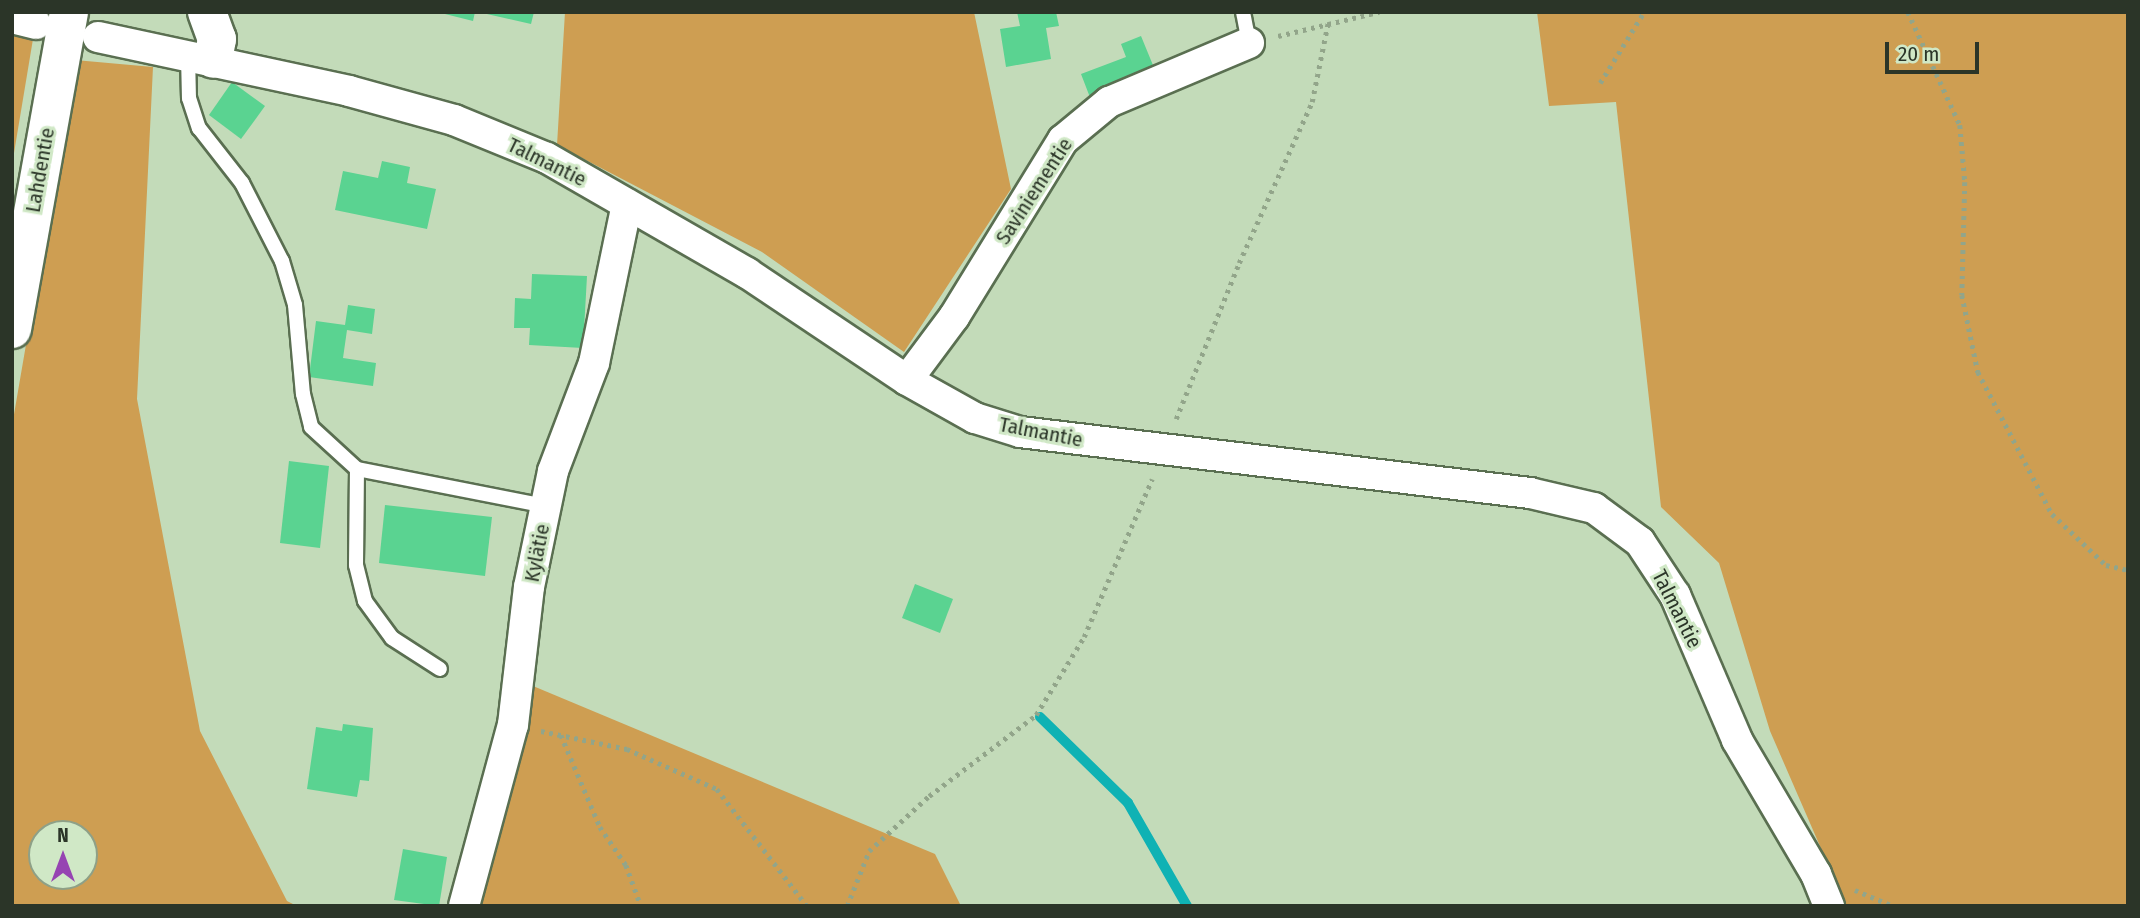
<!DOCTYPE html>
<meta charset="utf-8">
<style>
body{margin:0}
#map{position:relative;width:2140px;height:918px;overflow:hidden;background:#c3dbb9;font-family:"Fira Sans Condensed",sans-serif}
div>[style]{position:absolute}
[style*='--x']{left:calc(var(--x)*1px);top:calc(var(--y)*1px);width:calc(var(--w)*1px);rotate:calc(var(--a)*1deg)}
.green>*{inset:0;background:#ce9e52}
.stream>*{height:10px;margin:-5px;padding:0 5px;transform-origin:5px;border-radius:5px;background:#0fb2b4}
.building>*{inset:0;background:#5ad391}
.path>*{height:4.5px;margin-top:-2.25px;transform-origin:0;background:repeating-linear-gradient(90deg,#92a58a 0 3.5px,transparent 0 8.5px)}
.roads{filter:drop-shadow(2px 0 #5a6f51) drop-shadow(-2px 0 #5a6f51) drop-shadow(0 2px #5a6f51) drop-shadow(0 -2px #5a6f51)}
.service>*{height:14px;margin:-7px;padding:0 7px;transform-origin:7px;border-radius:7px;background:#fff}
.minor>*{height:30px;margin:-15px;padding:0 15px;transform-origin:15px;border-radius:15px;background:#fff}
.secondary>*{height:38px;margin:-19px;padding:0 19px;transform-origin:19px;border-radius:19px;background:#fff}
span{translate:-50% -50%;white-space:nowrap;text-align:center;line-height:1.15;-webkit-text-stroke:6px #d0e8c6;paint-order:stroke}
.street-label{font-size:21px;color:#2b3528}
.frame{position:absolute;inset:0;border:14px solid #2b3528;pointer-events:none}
.north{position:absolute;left:28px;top:820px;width:70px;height:70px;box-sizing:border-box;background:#d0e8c6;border:2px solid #8ea087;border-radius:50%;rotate:0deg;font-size:19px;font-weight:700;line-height:28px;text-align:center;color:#2b3528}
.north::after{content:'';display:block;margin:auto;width:24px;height:32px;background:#9644b2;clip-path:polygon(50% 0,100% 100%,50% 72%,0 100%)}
.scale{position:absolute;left:1885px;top:42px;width:94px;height:32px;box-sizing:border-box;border:4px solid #2b3528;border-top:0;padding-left:9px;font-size:21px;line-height:24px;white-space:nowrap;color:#2b3528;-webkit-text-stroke:5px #d0e8c6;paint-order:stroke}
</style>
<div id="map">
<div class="green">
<div style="clip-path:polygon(565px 12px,974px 12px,1011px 189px,904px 352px,762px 252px,557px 145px)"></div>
<div style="clip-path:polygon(1537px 12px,2128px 12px,2128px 906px,1846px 906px,1770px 731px,1719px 563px,1661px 507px,1616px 102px,1549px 106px)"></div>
<div style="clip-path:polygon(12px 34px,33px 39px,12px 165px)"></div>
<div style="clip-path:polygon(evenodd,75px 60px,153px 67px,137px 399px,200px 731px,287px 901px,297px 906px,12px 906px,12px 426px,75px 60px,42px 834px,84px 834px,84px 876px,42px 876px,42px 834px)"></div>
<div style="clip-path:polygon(533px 686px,935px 854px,961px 906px,472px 906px)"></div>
</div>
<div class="stream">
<div style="--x:1040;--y:717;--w:123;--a:44.3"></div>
<div style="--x:1128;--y:803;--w:119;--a:60.2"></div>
</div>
<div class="building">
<div style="clip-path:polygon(437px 12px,475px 12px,473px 21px)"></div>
<div style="clip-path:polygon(478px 12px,534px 12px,531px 24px)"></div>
<div style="clip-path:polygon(1017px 12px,1056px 12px,1059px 26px,1046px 28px,1051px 59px,1006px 67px,1000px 29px,1020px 26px)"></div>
<div style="clip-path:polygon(1141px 36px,1157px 75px,1091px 100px,1081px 74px,1126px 57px,1121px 44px)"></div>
<div style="clip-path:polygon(232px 82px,265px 106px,241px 139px,209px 115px)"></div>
<div style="clip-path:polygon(382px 161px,410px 167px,407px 183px,436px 189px,427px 229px,335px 210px,343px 171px,378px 178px)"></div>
<div style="clip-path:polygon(532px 274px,587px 276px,583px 348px,529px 345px,530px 328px,514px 328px,515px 298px,531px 299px)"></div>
<div style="clip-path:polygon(348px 305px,375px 309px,372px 334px,347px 330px,343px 358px,376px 363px,373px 386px,309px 377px,316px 321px,345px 325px)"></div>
<div style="clip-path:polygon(289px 461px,329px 466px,320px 548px,280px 543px)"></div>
<div style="clip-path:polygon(385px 505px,492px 517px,485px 576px,379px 563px)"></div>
<div style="clip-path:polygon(915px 584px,953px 599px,940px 633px,902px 618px)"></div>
<div style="clip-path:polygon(343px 724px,373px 728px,369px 781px,360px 780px,357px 797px,307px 789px,316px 727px,342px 731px)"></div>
<div style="clip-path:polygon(403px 849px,447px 857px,439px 906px,394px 900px)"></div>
</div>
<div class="path">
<div style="--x:1908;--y:12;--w:124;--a:65.3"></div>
<div style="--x:1960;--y:125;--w:57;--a:85"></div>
<div style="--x:1965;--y:182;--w:113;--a:91.5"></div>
<div style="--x:1962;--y:295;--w:79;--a:78.3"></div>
<div style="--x:1978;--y:372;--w:160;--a:62.5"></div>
<div style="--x:2052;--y:514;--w:74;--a:43.4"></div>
<div style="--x:2106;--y:565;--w:23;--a:13"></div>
<div style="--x:1278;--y:36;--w:104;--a:-13.4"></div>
<div style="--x:1600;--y:83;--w:84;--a:-58.2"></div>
<div style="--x:1176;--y:419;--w:168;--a:-68"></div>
<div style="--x:1239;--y:263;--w:177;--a:-65.6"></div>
<div style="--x:1312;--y:102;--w:81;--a:-78.6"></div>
<div style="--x:541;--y:731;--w:88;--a:11.8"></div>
<div style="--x:627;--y:749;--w:98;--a:24"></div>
<div style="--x:717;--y:789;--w:148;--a:52.4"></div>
<div style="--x:561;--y:735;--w:100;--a:67"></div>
<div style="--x:600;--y:827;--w:46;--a:55.6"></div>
<div style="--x:626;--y:865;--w:44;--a:69.9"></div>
<div style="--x:1855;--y:890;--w:41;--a:22.8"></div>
<div style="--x:847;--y:906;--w:59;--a:-68.2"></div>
<div style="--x:869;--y:851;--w:81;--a:-42.5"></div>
<div style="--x:929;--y:796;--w:134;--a:-37.1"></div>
<div style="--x:1036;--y:715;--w:92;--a:-58.4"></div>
<div style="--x:1084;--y:637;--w:172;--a:-66.7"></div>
</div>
<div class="roads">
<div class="service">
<div style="--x:1243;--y:12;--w:32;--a:79"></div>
<div style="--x:188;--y:55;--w:43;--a:88.7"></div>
<div style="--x:189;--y:98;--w:32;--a:72"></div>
<div style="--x:199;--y:128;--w:70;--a:52"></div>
<div style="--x:242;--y:183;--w:88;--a:62.9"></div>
<div style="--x:282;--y:261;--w:46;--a:73.5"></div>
<div style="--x:295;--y:305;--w:89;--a:84.9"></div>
<div style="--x:303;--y:394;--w:34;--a:76"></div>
<div style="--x:311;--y:427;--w:62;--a:42.4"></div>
<div style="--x:357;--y:469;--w:193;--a:11.1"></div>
<div style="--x:357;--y:469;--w:96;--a:90.6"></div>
<div style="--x:356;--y:565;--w:37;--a:76"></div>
<div style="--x:365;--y:601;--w:46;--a:53.9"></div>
<div style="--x:392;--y:638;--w:57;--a:32.9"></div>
</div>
<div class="minor">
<div style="--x:12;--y:18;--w:25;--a:14"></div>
<div style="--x:98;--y:37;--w:257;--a:12.1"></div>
<div style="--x:349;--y:91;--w:109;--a:15.4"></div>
<div style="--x:454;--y:120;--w:100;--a:22.2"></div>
<div style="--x:547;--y:158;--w:231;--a:29.9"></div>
<div style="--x:747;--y:273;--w:192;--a:33.8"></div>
<div style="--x:907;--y:380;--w:78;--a:29.2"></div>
<div style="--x:975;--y:418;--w:47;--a:17.3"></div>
<div style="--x:1020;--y:432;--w:514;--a:6.82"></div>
<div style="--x:1530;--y:493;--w:66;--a:13.2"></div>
<div style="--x:1594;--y:508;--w:57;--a:36.5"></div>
<div style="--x:1640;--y:542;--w:64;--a:56.6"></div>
<div style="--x:1675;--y:595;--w:158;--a:66.8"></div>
<div style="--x:1737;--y:740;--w:156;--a:59.5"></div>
<div style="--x:1816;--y:874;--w:35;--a:68"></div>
<div style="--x:907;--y:380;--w:79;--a:-53.3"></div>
<div style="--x:954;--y:317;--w:208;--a:-58.4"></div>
<div style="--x:1063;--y:140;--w:60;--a:-39.6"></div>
<div style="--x:1109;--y:102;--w:152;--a:-22.9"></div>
<div style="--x:464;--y:906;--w:188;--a:-74.9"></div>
<div style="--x:513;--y:725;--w:139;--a:-83.4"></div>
<div style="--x:529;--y:587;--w:118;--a:-78.3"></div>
<div style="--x:553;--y:471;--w:116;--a:-69.2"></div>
<div style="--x:594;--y:363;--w:162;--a:-78.3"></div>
</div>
<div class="secondary">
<div style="--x:207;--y:12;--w:29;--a:70"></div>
<div style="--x:217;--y:39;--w:20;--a:101"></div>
<div style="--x:12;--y:329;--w:322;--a:-79.8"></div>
</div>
</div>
<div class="street-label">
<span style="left:547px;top:162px;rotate:26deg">Talmantie</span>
<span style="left:40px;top:170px;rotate:-80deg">Lahdentie</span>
<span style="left:1034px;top:191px;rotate:-57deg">Saviniementie</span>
<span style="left:1041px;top:432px;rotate:11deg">Talmantie</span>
<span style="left:537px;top:553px;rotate:-79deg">Kylätie</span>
<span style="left:1677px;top:609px;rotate:63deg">Talmantie</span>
</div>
<div class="frame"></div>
<div class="north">N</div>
<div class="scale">20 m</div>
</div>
